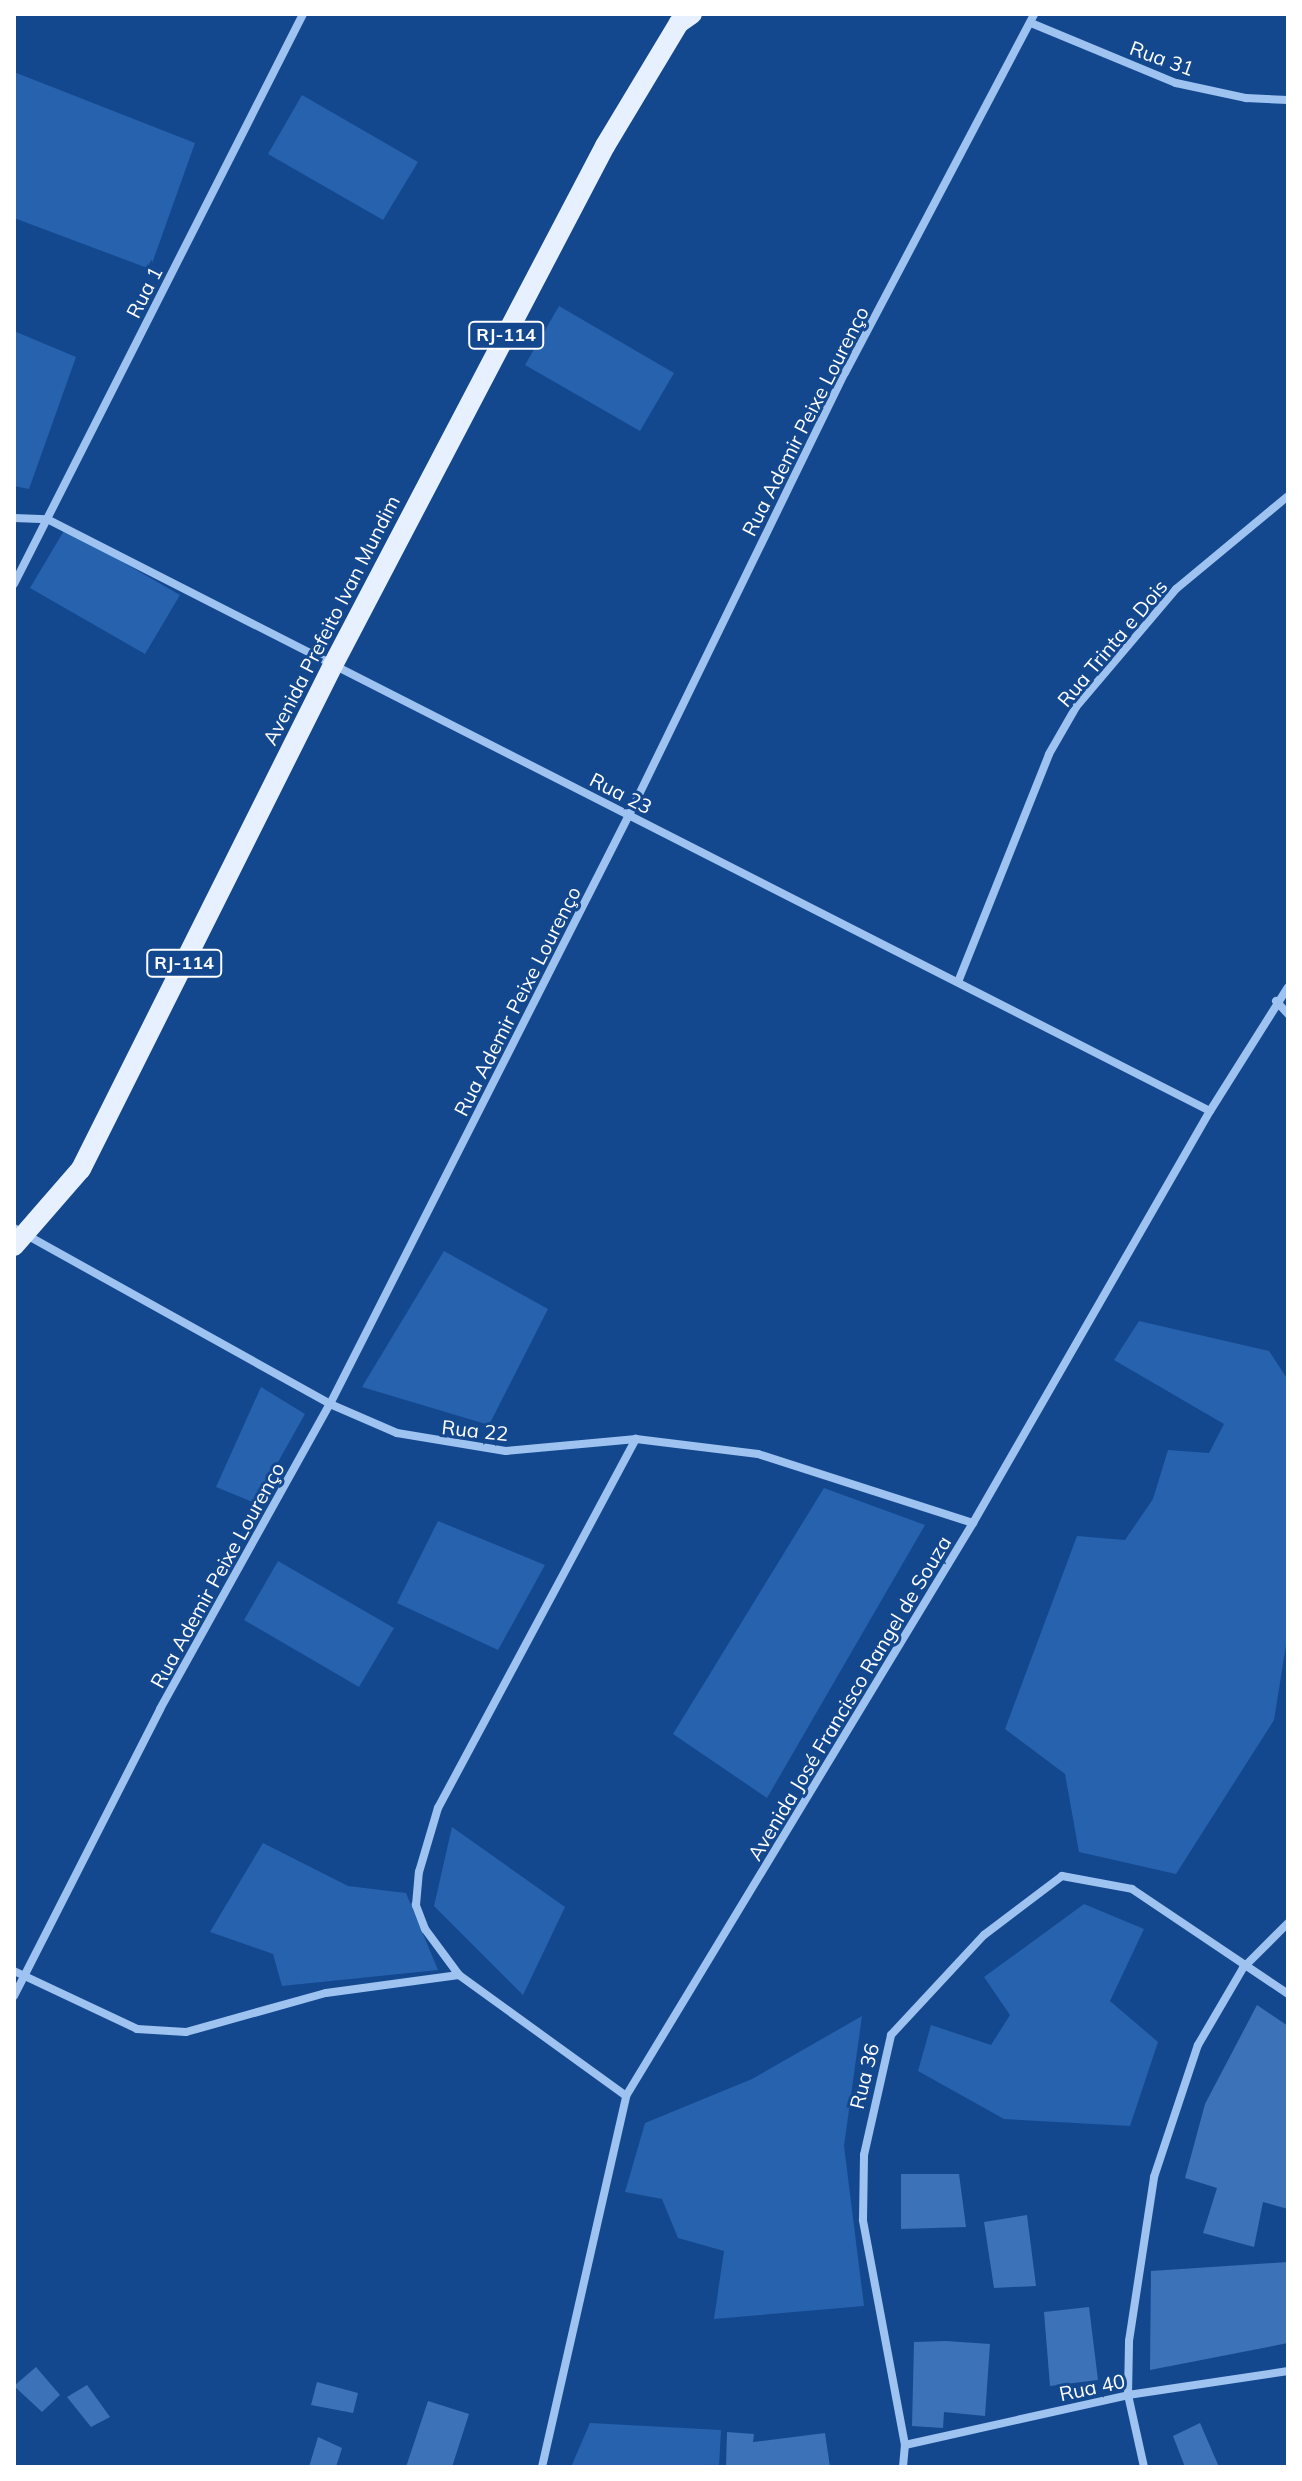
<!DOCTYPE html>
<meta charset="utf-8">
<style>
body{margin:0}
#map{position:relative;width:1302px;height:2481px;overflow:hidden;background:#14488e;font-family:Mulish,sans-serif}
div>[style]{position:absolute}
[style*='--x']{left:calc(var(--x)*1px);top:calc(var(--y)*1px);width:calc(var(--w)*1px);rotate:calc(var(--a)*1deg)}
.green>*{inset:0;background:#2662ad}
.building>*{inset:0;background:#3c72b7}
.street>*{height:8px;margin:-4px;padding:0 4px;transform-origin:4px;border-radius:4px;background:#9ec3f1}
.primary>*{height:20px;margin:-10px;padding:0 10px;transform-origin:10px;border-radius:10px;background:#e7f0ff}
span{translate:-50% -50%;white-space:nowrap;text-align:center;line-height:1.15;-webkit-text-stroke:6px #14488e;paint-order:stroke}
.shield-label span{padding:2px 6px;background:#14488e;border:2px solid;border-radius:6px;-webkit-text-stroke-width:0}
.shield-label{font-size:18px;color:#fff;font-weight:700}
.street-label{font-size:20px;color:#fff}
.frame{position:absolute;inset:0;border:16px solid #fff;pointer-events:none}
</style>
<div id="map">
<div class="green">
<div style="clip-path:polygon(14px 72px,195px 143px,150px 269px,14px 218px)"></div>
<div style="clip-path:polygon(302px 95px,418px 162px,383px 220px,268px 154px)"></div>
<div style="clip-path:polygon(559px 306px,674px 373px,640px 431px,525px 365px)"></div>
<div style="clip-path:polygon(14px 331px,76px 357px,29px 489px,14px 486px)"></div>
<div style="clip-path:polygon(65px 529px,180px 595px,145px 654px,30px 588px)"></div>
<div style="clip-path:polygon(444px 1251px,548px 1309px,489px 1425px,362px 1387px)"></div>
<div style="clip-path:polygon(1139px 1321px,1269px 1351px,1288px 1380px,1288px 1633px,1274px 1720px,1176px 1874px,1079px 1852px,1065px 1774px,1005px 1729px,1077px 1536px,1125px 1540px,1153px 1499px,1168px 1450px,1209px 1453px,1224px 1424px,1114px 1360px)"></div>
<div style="clip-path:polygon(261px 1387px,305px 1414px,255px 1503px,216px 1487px)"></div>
<div style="clip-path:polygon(824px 1488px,925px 1525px,767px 1798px,673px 1734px)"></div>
<div style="clip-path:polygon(438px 1521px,545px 1565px,498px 1650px,397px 1603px)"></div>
<div style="clip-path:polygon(278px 1561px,394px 1628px,359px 1687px,244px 1620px)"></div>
<div style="clip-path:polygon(452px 1827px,565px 1907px,523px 1995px,434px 1906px)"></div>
<div style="clip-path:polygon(263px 1843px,348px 1886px,406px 1893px,438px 1970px,282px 1986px,273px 1954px,210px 1932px)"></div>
<div style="clip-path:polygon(1084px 1904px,1144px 1929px,1110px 2001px,1158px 2042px,1130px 2126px,1004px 2119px,918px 2071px,931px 2025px,991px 2045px,1010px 2015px,984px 1977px)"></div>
<div style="clip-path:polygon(862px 2016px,844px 2146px,864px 2306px,714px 2319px,724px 2251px,678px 2238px,662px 2199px,625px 2192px,645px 2123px,752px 2079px)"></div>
<div style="clip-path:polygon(590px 2423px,721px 2430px,719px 2467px,571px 2467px)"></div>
</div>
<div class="building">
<div style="clip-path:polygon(1257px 2005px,1288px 2026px,1288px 2209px,1263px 2202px,1254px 2247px,1203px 2233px,1217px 2188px,1185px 2178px,1205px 2104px)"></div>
<div style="clip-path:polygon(901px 2174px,959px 2174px,966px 2227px,901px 2229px)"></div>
<div style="clip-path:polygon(1027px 2215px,1036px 2286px,994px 2288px,984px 2222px)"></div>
<div style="clip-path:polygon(1288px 2262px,1288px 2343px,1150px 2370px,1151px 2271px)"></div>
<div style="clip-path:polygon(1089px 2307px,1098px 2380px,1050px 2386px,1044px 2312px)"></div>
<div style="clip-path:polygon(946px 2341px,990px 2344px,985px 2416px,944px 2412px,943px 2428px,912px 2426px,914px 2342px)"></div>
<div style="clip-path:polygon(36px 2367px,60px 2395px,42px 2412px,14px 2386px)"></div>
<div style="clip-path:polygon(317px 2382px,358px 2393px,353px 2413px,311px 2405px)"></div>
<div style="clip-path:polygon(87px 2385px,110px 2417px,91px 2427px,67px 2397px)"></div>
<div style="clip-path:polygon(428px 2401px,469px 2414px,452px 2467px,406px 2467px)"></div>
<div style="clip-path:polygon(1200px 2423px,1219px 2467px,1185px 2467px,1173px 2436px)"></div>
<div style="clip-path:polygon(727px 2432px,754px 2434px,753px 2442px,825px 2433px,830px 2467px,726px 2467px)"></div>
<div style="clip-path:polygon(318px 2437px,342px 2448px,336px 2467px,309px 2467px)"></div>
</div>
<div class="street">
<div style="--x:1031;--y:23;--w:157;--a:22.5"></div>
<div style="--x:1176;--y:83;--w:72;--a:12.1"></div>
<div style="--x:1246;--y:98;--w:42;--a:2.7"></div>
<div style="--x:14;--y:518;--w:33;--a:2"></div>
<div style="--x:47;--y:519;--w:1305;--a:26.98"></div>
<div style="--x:14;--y:584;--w:639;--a:-63.11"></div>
<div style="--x:958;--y:982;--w:245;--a:-68.2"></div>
<div style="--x:1049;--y:754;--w:54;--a:-60.1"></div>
<div style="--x:1076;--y:707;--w:155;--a:-49.7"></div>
<div style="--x:1176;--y:589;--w:146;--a:-39.7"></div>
<div style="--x:1276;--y:1001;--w:18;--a:47"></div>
<div style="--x:14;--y:1228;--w:362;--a:29.1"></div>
<div style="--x:330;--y:1404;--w:73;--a:23.4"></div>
<div style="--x:397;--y:1433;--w:110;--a:9.4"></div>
<div style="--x:506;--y:1451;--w:131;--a:-5.3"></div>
<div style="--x:636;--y:1439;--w:123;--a:7"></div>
<div style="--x:758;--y:1454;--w:226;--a:17.8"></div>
<div style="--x:14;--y:1971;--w:136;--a:25.2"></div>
<div style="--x:137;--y:2029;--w:49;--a:3.5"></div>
<div style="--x:186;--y:2032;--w:145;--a:-15.6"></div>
<div style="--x:326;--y:1993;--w:134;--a:-7.7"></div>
<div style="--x:459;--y:1975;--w:206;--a:35.9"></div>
<div style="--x:459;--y:1975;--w:57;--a:-126.5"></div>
<div style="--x:425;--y:1929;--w:26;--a:-111"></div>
<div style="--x:416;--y:1905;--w:33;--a:-85"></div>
<div style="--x:419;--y:1872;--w:67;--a:-73.5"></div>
<div style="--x:438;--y:1808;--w:419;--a:-61.8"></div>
<div style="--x:14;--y:1996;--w:322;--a:-63"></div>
<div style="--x:160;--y:1709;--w:349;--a:-60.9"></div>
<div style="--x:330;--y:1404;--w:661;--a:-63.09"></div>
<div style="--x:629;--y:815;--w:492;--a:-64"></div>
<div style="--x:845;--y:373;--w:406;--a:-62.2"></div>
<div style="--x:905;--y:2445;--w:229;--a:-12.6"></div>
<div style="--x:1128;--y:2395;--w:162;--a:-8.5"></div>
<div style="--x:542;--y:2467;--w:380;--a:-77.2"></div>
<div style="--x:626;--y:2096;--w:670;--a:-58.8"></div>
<div style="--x:973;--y:1523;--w:475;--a:-60.1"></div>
<div style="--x:1210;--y:1111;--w:146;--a:-57.8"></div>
<div style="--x:903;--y:2467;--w:22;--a:-85"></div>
<div style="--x:905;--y:2445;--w:229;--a:-100.6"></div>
<div style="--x:863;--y:2220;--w:65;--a:-89.1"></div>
<div style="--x:864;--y:2155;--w:123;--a:-77.3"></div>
<div style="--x:891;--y:2035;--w:137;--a:-47.1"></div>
<div style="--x:984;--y:1935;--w:98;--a:-37.1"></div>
<div style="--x:1062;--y:1876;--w:71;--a:10.5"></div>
<div style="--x:1132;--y:1889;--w:188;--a:33.9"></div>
<div style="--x:1144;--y:2467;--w:74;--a:-102.5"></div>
<div style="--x:1128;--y:2395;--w:54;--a:-88.9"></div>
<div style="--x:1129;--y:2341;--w:166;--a:-81.3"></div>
<div style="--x:1154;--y:2177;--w:139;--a:-71.6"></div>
<div style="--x:1198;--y:2045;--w:89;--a:-59.7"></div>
<div style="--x:1243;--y:1968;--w:64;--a:-45"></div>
</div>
<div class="primary">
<div style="--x:14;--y:1246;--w:102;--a:-49"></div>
<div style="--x:81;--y:1169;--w:563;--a:-63.43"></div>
<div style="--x:333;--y:665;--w:586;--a:-62.34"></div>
<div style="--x:605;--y:146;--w:144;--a:-59"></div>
<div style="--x:679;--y:23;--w:16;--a:-35"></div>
</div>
<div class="shield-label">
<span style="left:506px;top:335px">RJ-114</span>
<span style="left:184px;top:963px">RJ-114</span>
</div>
<div class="street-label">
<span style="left:1162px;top:58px;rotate:20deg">Rua 31</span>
<span style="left:144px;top:292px;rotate:-63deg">Rua 1</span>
<span style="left:805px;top:421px;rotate:-63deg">Rua Ademir Peixe Lourenço</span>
<span style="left:331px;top:620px;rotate:-63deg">Avenida Prefeito Ivan Mundim</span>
<span style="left:1112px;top:643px;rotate:-50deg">Rua Trinta e Dois</span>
<span style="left:621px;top:793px;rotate:27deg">Rua 23</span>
<span style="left:517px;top:1001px;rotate:-63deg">Rua Ademir Peixe Lourenço</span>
<span style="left:475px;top:1430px;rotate:6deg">Rua 22</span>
<span style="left:217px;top:1575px;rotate:-61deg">Rua Ademir Peixe Lourenço</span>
<span style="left:849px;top:1698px;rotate:-59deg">Avenida José Francisco Rangel de Souza</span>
<span style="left:864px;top:2076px;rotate:-76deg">Rua 36</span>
<span style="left:1092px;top:2387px;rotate:-12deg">Rua 40</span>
</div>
<div class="frame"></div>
</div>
